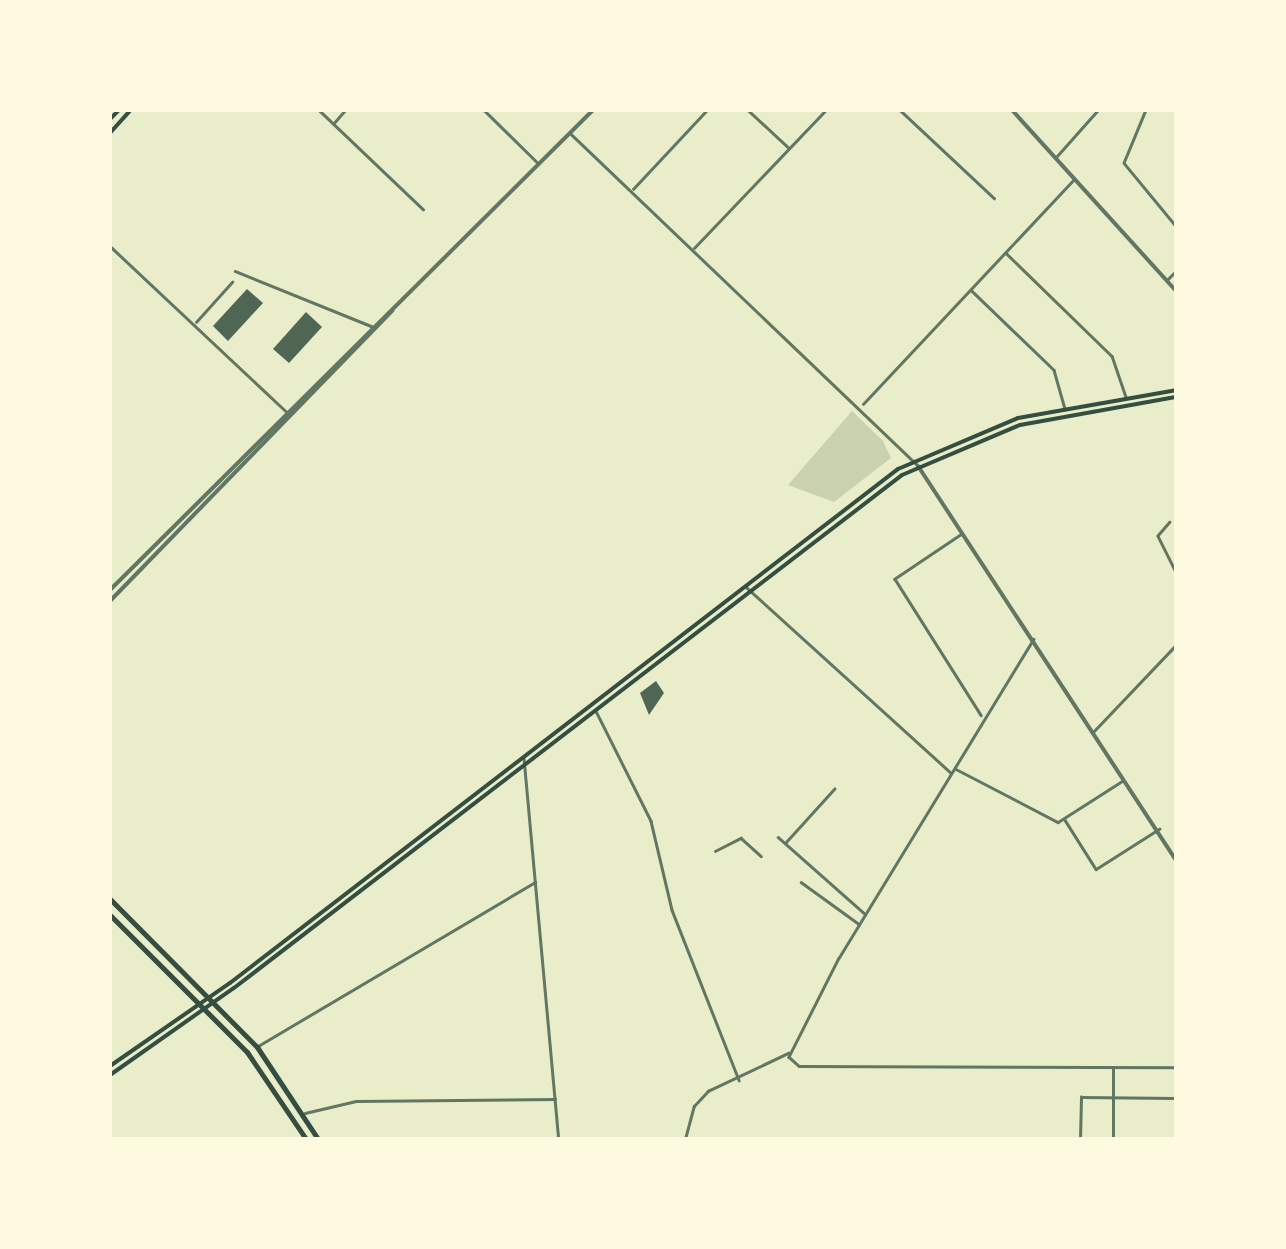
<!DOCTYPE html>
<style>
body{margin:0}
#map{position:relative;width:1286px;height:1249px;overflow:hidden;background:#e9edc9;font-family:Raleway,sans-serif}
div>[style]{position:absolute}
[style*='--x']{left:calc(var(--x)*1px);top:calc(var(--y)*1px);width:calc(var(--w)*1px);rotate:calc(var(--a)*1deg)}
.green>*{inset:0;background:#cad2ad}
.building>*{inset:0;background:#4f6655}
.pedestrian>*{height:2.5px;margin:-1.25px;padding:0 1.25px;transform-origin:1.25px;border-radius:1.25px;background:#617663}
.minor>*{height:2.5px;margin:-1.25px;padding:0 1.25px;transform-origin:1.25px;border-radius:1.25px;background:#617663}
.tertiary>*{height:4px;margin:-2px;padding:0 2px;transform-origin:2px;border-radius:2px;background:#617663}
.secondary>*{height:4px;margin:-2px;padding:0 2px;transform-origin:2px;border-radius:2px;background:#344e41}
.primary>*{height:5px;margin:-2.5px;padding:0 2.5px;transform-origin:2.5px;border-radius:2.5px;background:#344e41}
span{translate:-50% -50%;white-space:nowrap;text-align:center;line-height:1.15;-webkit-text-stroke:8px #fefae0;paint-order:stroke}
.frame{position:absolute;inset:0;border:112px solid #fefae0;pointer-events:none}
</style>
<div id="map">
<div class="green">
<div style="clip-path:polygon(852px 411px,883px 441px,891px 458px,834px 502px,788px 485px)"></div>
</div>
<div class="building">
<div style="clip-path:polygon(247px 289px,263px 303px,228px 341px,213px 326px)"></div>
<div style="clip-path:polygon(306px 312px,322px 327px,289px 363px,273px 349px)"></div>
<div style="clip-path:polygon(656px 681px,664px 693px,649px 715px,640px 693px)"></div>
</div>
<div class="pedestrian">
<div style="--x:1146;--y:110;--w:57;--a:112.5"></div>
<div style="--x:1124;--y:163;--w:82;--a:50.5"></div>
<div style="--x:1168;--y:279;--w:11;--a:-45"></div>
<div style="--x:778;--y:837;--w:115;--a:41.5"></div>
<div style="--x:786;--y:842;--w:72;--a:-47.8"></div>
<div style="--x:715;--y:851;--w:29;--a:-27"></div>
<div style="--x:741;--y:838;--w:27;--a:42"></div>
<div style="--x:801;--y:882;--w:72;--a:35.9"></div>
</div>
<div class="minor">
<div style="--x:319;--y:110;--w:144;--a:43.6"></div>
<div style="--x:484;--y:110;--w:76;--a:44.5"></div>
<div style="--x:748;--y:110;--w:56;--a:42.8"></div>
<div style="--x:900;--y:110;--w:129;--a:43.1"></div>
<div style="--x:333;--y:124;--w:18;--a:-49"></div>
<div style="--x:571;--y:134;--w:480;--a:43.7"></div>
<div style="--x:1057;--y:156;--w:62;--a:-48.3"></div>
<div style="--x:633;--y:189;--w:108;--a:-46.9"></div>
<div style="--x:110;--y:246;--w:241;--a:43.2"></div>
<div style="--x:694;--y:248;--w:191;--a:-46.3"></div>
<div style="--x:1006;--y:253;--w:148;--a:44.2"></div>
<div style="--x:1112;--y:356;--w:43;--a:71.1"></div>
<div style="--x:235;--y:271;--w:147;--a:22"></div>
<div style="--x:971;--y:290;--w:115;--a:43.9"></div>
<div style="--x:1054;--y:370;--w:41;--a:74.2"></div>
<div style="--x:196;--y:322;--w:54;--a:-48"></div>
<div style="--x:863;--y:404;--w:307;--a:-46.8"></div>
<div style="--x:1170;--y:522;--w:18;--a:131"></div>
<div style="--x:1158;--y:536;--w:40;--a:63.4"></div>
<div style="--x:962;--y:534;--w:81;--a:146.1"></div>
<div style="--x:895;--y:579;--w:161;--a:57.7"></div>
<div style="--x:745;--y:586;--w:277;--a:42.2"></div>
<div style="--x:1034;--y:639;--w:374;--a:121.4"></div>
<div style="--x:839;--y:958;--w:111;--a:116.8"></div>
<div style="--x:789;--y:1057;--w:13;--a:42"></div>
<div style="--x:799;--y:1066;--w:377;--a:0.2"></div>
<div style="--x:596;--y:711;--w:123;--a:63.4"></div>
<div style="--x:651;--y:821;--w:91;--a:76.7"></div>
<div style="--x:672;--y:910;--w:183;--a:68.5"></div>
<div style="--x:1094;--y:731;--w:119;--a:-46.4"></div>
<div style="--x:524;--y:758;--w:383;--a:84.8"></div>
<div style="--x:956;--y:769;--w:115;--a:27.5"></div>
<div style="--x:1058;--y:822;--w:76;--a:-32.6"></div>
<div style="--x:1065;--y:820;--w:58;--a:57.7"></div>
<div style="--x:1096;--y:869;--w:75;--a:-32.4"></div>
<div style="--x:258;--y:1046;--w:322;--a:-30.6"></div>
<div style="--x:305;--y:1113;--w:52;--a:-13.2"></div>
<div style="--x:356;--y:1101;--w:199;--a:-0.6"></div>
<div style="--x:685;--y:1139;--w:34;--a:-75"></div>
<div style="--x:694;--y:1106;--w:21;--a:-47"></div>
<div style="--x:708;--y:1091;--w:89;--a:-25.4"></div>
<div style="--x:1080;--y:1139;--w:42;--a:-88.6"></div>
<div style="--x:1081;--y:1097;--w:95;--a:0.6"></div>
<div style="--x:1113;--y:1139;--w:71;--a:-90"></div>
</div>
<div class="tertiary">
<div style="--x:1012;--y:110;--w:244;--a:47.8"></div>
<div style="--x:918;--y:466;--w:471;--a:56.8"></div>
<div style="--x:110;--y:590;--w:681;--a:-44.82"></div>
<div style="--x:110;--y:601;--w:405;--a:-45.8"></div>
</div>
<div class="secondary">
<div style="--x:110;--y:119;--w:13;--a:-45"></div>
<div style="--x:110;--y:133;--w:31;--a:-48"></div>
<div style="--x:110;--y:1066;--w:146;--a:-34.7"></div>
<div style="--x:230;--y:983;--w:843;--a:-37.58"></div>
<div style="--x:898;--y:469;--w:130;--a:-23"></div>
<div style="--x:1018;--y:418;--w:160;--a:-10"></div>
<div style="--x:110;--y:1075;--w:151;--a:-35.1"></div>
<div style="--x:234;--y:988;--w:842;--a:-37.52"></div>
<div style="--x:902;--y:475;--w:128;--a:-23"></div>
<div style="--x:1020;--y:425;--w:158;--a:-10.2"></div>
</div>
<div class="primary">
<div style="--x:110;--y:899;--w:209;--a:45.2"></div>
<div style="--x:257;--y:1047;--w:110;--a:56.5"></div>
<div style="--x:110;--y:915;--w:194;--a:45"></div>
<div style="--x:247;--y:1052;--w:105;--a:55.9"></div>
</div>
<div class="frame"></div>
</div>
